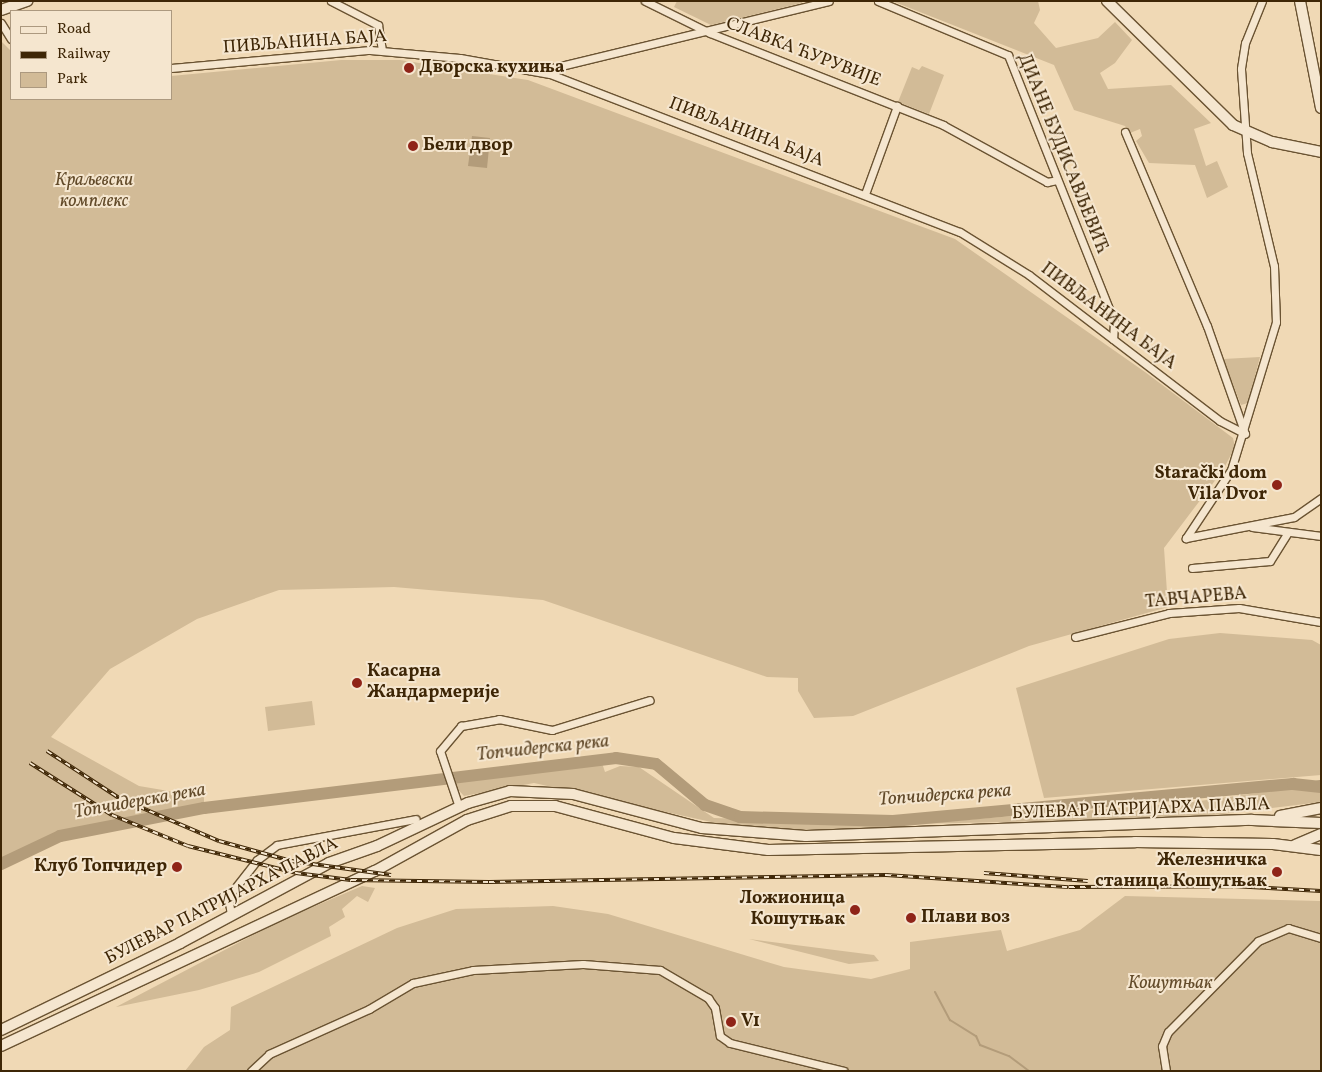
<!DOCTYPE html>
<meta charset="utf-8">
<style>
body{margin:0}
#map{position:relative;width:1322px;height:1072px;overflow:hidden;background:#f0d9b5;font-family:Vollkorn,serif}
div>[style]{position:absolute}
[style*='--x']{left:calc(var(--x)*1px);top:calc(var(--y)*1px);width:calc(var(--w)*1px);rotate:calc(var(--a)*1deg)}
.green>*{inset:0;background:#d2bb97}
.water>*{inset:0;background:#b39c7a}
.stream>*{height:2px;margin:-1px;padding:0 1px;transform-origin:1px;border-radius:1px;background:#b39c7a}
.river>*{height:12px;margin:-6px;padding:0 6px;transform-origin:6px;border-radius:6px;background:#b39c7a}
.roads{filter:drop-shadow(1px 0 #6a5332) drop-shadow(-1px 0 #6a5332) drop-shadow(0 1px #6a5332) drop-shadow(0 -1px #6a5332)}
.street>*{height:7px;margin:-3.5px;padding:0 3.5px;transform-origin:3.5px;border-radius:3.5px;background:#f5e6cf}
.secondary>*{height:10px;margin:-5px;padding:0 5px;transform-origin:5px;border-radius:5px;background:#f5e6cf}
.rail>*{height:4px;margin-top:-2px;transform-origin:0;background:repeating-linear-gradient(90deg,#f5e6cf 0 5.5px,#3e2606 0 11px);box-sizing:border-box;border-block:1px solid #3e2606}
.dots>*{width:14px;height:14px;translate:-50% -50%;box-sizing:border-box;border:2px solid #f5e6cf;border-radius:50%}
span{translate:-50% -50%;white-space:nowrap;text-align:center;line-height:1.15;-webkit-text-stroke:4px #f5e6cf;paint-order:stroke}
.street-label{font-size:18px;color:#3e2606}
.poi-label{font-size:18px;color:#3e2606;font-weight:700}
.left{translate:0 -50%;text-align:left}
.right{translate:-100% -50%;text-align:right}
.park-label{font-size:18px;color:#634b2a;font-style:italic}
.water-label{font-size:19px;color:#614929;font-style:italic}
.frame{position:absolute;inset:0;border:2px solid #3e2606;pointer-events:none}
.legend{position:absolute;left:10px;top:10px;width:162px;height:90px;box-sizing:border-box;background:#f5e6cf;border:1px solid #ac997f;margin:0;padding:6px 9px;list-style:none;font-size:15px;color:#3e2606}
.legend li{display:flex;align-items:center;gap:10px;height:25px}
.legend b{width:25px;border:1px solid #ac997f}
</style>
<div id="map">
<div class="green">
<div style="clip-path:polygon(677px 1px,802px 1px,802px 3px,711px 25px,674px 7px)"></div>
<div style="clip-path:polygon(892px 1px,1038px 1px,1040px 10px,1034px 23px,1056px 48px,1098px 38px,1115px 22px,1132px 40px,1115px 63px,1100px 73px,1108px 89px,1171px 85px,1211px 123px,1194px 129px,1206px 166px,1217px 161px,1228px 187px,1207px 198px,1195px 165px,1149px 163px,1136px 141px,1142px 136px,1140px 129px,1130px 133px,1125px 126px,1074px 110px,1054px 65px)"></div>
<div style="clip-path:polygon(1px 41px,11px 51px,11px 99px,171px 99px,171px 76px,341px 60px,400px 60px,528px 80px,955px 239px,1145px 372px,1233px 438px,1235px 447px,1223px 470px,1164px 548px,1168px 607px,1029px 646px,853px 716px,814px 718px,798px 691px,798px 678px,767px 677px,543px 600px,394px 587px,279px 590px,197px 619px,110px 669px,51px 737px,139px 786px,204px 797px,204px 808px,60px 836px,1px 864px)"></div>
<div style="clip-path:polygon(922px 66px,944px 75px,929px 114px,898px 102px,912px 67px,919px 70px)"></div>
<div style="clip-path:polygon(1260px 357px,1248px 403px,1241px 405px,1223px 359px)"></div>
<div style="clip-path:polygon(1220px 633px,1312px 640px,1321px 645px,1321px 775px,1044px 798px,1016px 688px,1169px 639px)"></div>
<div style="clip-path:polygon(312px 701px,315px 725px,268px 731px,265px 707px)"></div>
<div style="clip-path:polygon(602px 763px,605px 772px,620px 766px,639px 767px,714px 818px,893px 823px,894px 828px,784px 830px,725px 825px,534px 783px,464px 796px,450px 781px)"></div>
<div style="clip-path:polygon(1300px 787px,1321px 792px,1321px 802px,1189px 818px,912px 824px,1185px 803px)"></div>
<div style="clip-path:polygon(362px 886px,375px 888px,368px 902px,357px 896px,342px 909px,345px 917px,329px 927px,331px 936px,259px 972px,199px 990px,116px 1007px,280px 921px)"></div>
<div style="clip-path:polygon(1125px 896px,1321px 901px,1321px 1071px,185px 1071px,204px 1047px,230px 1030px,231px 1007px,397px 928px,456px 909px,553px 906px,608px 914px,784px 967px,871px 979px,910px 969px,910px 942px,1001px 930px,1007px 951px,1080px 930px)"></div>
<div style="clip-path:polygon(749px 939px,874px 955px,879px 961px,849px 964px)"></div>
</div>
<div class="water">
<div style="clip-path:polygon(472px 136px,490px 138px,487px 168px,468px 166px)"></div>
</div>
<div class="stream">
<div style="--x:1307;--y:784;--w:13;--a:-13"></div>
<div style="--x:935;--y:992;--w:32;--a:62"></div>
<div style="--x:950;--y:1020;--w:31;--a:32"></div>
<div style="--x:976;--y:1036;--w:10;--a:66"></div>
<div style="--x:980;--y:1045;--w:31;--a:21"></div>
<div style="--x:1009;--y:1056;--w:25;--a:37"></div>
</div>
<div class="river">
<div style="--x:1;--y:864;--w:65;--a:-25.4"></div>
<div style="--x:60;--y:836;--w:147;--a:-11"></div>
<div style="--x:204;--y:808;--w:415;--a:-6.9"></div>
<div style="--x:616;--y:758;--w:40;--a:8.5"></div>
<div style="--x:656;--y:764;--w:64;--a:39.9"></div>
<div style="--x:705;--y:805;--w:37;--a:19"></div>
<div style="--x:740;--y:817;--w:153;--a:1.5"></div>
<div style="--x:893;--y:821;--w:402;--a:-5.3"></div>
<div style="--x:1293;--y:784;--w:28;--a:6"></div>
</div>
<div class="roads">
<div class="street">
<div style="--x:331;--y:1;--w:53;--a:27.1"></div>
<div style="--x:378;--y:25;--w:25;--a:81"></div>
<div style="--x:645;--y:1;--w:72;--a:26.2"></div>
<div style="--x:710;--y:33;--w:251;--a:21.5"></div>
<div style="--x:943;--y:125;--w:119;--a:28.7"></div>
<div style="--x:1047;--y:182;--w:10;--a:-11"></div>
<div style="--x:878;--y:1;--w:141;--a:22.6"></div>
<div style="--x:1008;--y:55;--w:287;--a:68.3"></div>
<div style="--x:1114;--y:322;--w:17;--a:93"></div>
<div style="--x:1262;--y:1;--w:45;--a:112"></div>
<div style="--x:1245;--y:43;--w:26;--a:99"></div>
<div style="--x:1241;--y:69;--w:84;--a:85.9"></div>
<div style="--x:1247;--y:153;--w:116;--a:76.6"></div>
<div style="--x:1274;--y:266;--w:56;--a:88"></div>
<div style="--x:1276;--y:322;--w:155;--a:106.9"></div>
<div style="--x:1231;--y:470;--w:82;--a:123.5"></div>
<div style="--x:1186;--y:538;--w:110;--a:-11"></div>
<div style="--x:1294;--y:517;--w:33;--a:-35"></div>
<div style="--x:1;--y:23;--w:19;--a:58"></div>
<div style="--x:171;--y:68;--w:200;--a:-5.2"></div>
<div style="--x:370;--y:50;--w:90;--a:5.1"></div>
<div style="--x:460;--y:58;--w:91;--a:10.1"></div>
<div style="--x:550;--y:74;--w:439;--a:21.1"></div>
<div style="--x:960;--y:232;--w:81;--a:31.9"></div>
<div style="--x:1029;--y:275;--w:240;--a:37.4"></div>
<div style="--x:1220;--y:421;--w:28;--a:27"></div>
<div style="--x:540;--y:71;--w:297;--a:-13.6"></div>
<div style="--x:1125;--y:132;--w:211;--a:67.1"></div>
<div style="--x:1207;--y:326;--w:114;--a:70.6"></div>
<div style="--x:865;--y:194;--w:94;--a:-70"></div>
<div style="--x:1252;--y:527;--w:70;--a:7.4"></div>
<div style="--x:1192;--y:568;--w:78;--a:-5.1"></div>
<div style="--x:1270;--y:561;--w:34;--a:-58"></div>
<div style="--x:1075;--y:637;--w:97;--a:-14.3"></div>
<div style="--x:1169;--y:613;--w:70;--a:-4.1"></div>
<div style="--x:1239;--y:608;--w:83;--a:9.7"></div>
<div style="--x:459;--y:807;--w:59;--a:-108.7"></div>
<div style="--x:440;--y:751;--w:33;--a:-50"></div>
<div style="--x:461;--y:726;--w:39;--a:-10"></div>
<div style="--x:499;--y:719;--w:54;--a:11.7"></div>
<div style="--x:552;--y:730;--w:102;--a:-17"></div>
<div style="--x:231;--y:915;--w:18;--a:-99"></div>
<div style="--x:228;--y:897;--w:47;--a:-51.9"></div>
<div style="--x:257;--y:860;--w:25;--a:-37"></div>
<div style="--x:277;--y:845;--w:141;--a:-10.6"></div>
<div style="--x:251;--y:1071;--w:25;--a:-43"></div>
<div style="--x:269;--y:1054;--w:110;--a:-24.2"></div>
<div style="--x:369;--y:1009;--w:51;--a:-30.6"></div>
<div style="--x:413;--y:983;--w:61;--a:-12.2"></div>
<div style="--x:473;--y:970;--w:110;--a:-3.1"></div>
<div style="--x:583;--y:964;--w:77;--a:4.5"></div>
<div style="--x:660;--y:970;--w:56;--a:30.3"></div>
<div style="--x:708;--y:998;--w:12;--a:55"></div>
<div style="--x:715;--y:1008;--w:28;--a:80"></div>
<div style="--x:720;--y:1036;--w:12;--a:35"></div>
<div style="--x:730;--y:1043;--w:117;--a:13.8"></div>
<div style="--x:1166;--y:1071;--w:25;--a:-99"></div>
<div style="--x:1162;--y:1046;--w:15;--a:-67"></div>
<div style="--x:1168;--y:1032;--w:128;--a:-45.3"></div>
<div style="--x:1258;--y:941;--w:33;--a:-23"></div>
<div style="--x:1288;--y:928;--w:34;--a:17"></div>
</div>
<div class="secondary">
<div style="--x:1107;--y:1;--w:177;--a:44.5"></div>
<div style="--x:1233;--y:125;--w:43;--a:23.6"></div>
<div style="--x:1272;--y:142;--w:50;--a:11.5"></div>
<div style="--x:1300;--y:1;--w:109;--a:78.9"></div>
<div style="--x:1;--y:10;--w:28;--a:-19"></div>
<div style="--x:1280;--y:816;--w:42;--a:-11"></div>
<div style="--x:1295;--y:845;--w:28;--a:-23"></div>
<div style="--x:1;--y:1030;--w:199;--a:-25.9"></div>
<div style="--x:180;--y:943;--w:169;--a:-28.2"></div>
<div style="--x:329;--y:863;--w:51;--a:-19.5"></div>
<div style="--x:377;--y:846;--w:101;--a:-25.3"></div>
<div style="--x:468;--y:803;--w:44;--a:-15.9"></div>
<div style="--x:510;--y:791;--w:63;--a:2.7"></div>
<div style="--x:573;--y:794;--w:133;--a:14.8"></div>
<div style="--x:702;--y:828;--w:104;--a:4.4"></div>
<div style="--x:806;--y:836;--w:446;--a:-2.1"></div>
<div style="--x:1252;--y:820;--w:69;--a:2.5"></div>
<div style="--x:1;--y:1046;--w:413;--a:-25.1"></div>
<div style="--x:375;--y:871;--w:105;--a:-29"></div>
<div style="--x:467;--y:820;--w:46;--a:-17.7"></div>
<div style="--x:511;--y:806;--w:44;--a:0"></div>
<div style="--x:555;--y:806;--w:123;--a:15.1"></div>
<div style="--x:674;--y:838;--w:95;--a:7.3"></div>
<div style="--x:768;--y:850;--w:367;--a:-1.2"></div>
<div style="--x:1135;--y:842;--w:138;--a:0.8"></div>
<div style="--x:1273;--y:844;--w:48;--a:7.1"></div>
</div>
</div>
<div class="rail">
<div style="--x:47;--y:751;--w:86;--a:33.1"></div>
<div style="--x:119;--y:798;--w:109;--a:23.3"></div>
<div style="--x:219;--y:841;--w:75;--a:15.5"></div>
<div style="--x:291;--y:861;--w:101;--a:8"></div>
<div style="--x:30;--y:763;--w:97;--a:32.4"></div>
<div style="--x:112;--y:815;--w:82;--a:22.2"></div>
<div style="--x:188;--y:846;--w:111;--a:14"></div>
<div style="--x:296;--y:873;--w:55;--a:7.3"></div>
<div style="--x:351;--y:880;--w:138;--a:0.8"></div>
<div style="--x:489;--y:882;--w:397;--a:-1"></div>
<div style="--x:886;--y:875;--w:183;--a:3.8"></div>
<div style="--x:1069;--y:887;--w:164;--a:-0.3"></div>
<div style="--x:1233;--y:886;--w:88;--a:3.3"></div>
<div style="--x:984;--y:873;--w:104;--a:4.4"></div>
</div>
<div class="dots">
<div style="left:409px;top:68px;background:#8f2418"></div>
<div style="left:413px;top:146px;background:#8f2418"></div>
<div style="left:1277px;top:485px;background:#8f2418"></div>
<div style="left:357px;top:683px;background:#8f2418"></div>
<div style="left:177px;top:867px;background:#8f2418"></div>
<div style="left:1277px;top:872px;background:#8f2418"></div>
<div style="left:855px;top:910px;background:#8f2418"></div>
<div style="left:911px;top:918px;background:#8f2418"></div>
<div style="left:731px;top:1022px;background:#8f2418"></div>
</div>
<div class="street-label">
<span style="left:305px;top:43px;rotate:-4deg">ПИВЉАНИНА БАЈА</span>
<span style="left:803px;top:53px;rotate:21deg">СЛАВКА ЋУРУВИЈЕ</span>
<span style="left:746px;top:133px;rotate:21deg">ПИВЉАНИНА БАЈА</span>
<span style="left:1062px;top:154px;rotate:68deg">ДИАНЕ БУДИСАВЉЕВИЋ</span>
<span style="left:1108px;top:317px;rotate:37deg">ПИВЉАНИНА БАЈА</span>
<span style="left:1196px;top:599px;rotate:-5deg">ТАВЧАРЕВА</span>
<span style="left:1141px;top:810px;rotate:-2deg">БУЛЕВАР ПАТРИЈАРХА ПАВЛА</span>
<span style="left:222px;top:902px;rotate:-27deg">БУЛЕВАР ПАТРИЈАРХА ПАВЛА</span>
</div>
<div class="poi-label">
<span class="left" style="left:419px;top:68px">Дворска кухиња</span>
<span class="left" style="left:423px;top:146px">Бели двор</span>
<span class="right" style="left:1267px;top:485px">Starački dom<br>Vila Dvor</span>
<span class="left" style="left:367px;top:683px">Касарна<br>Жандармерије</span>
<span class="right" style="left:1267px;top:872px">Железничка<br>станица Кошутњак</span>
<span class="right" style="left:167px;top:867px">Клуб Топчидер</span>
<span class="right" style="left:845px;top:910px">Ложионица<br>Кошутњак</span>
<span class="left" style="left:921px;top:918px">Плави воз</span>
<span class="left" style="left:741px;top:1022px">V1</span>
</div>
<div class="park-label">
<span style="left:94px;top:192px">Краљевски<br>комплекс</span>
<span style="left:1170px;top:984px">Кошутњак</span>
</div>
<div class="water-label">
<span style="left:543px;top:749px;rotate:-6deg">Топчидерска река</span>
<span style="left:945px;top:796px;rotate:-4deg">Топчидерска река</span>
<span style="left:140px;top:802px;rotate:-10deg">Топчидерска река</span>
</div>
<div class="frame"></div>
<ul class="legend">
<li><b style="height:6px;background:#f5e6cf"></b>Road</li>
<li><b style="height:6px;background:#3e2606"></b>Railway</li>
<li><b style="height:14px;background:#d2bb97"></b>Park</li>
</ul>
</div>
